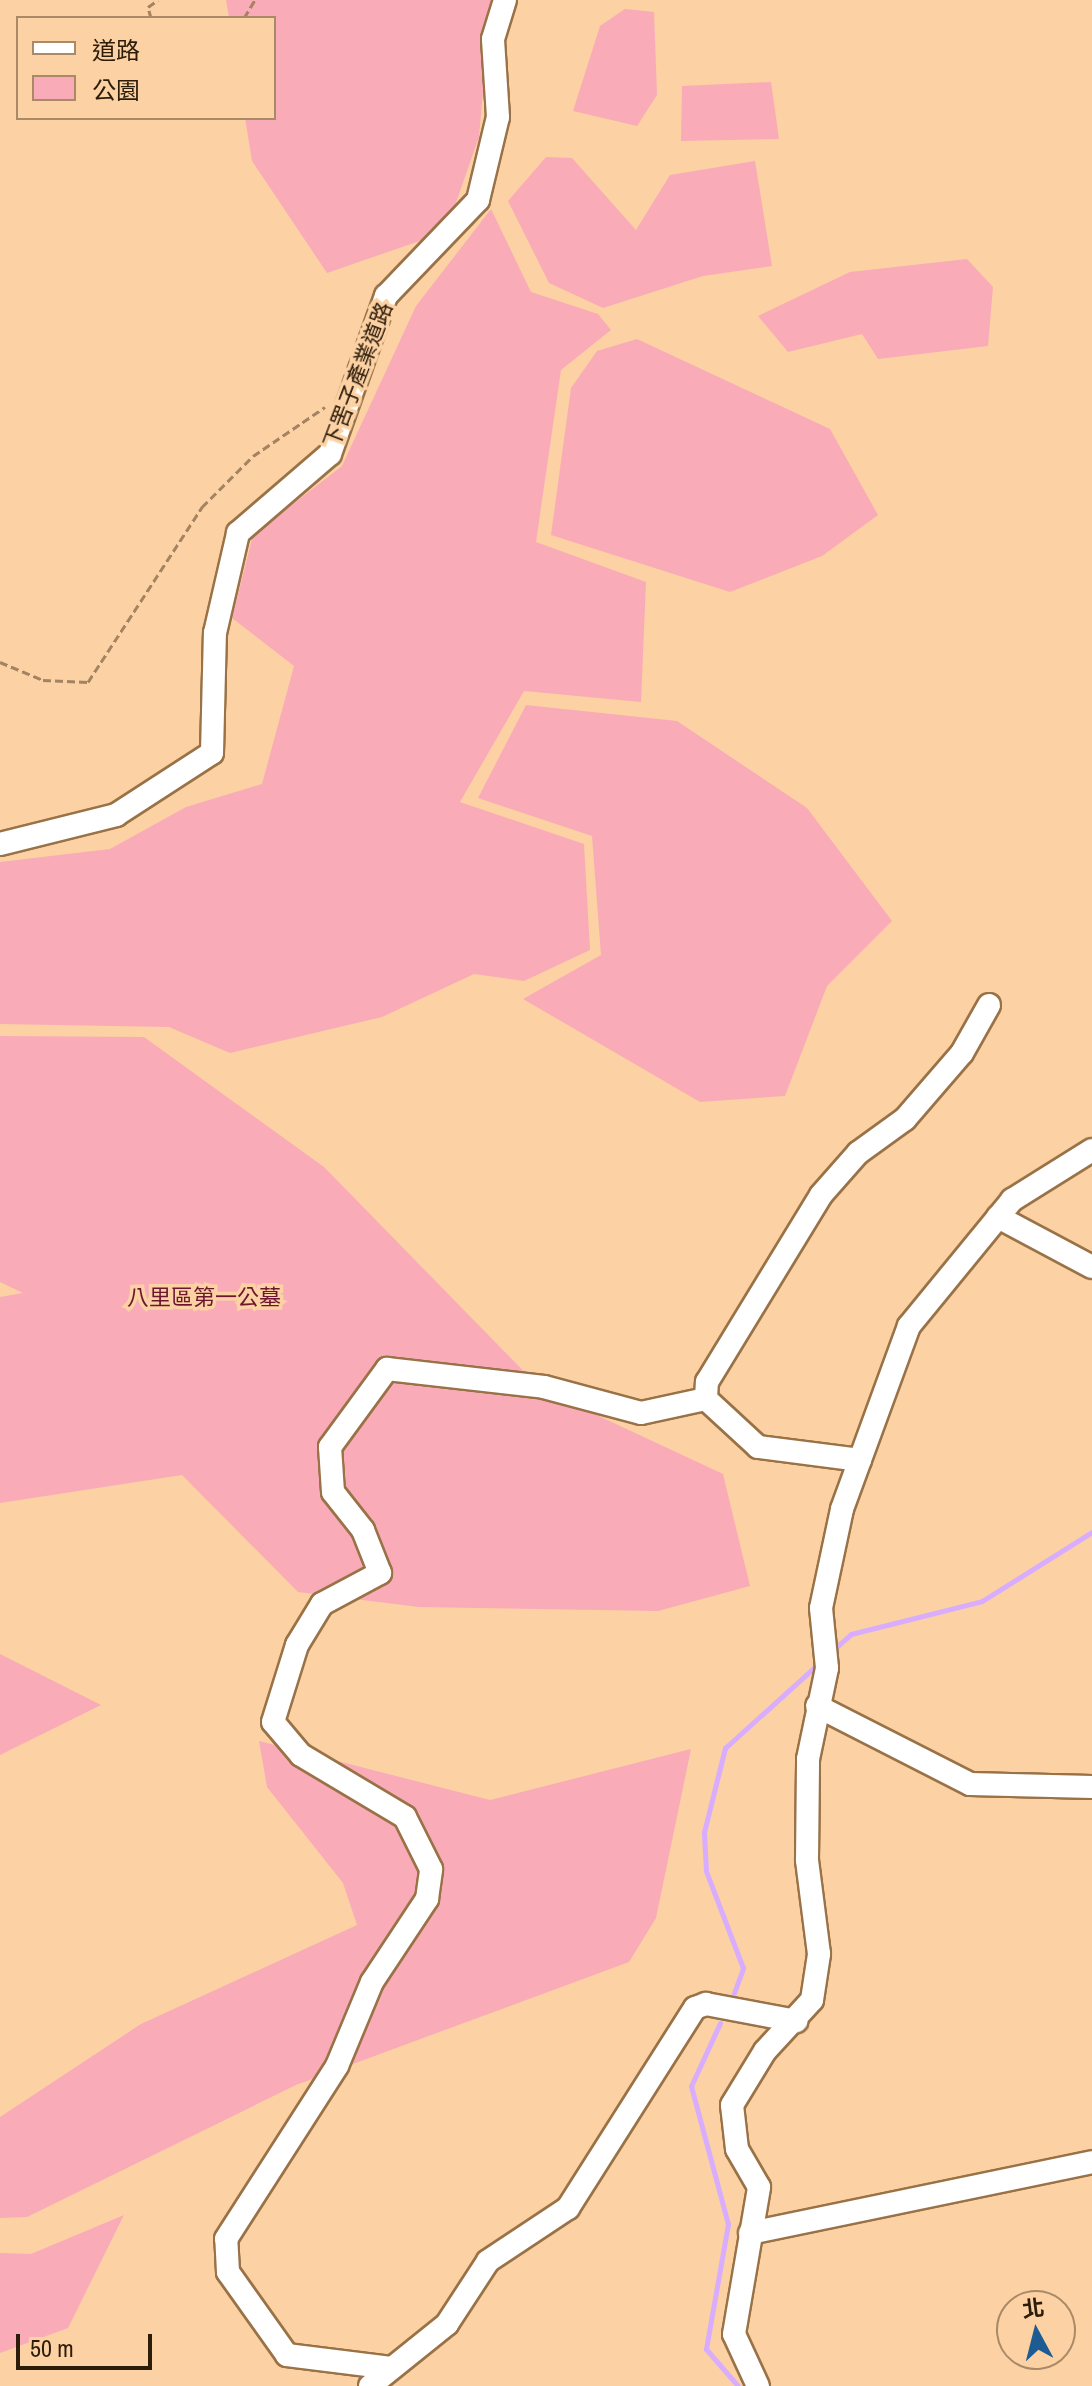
<!DOCTYPE html>
<meta charset="utf-8">
<style>
body{margin:0}
#map{position:relative;width:1092px;height:2386px;overflow:hidden;background:#fcd1a3;font-family:"Archivo Narrow","Noto Sans TC",sans-serif}
div>[style]{position:absolute}
[style*='--x']{left:calc(var(--x)*1px);top:calc(var(--y)*1px);width:calc(var(--w)*1px);rotate:calc(var(--a)*1deg)}
.green>*{inset:0;background:#faabb8}
.stream>*{height:5px;margin:-2.5px;padding:0 2.5px;transform-origin:2.5px;border-radius:2.5px;background:#d8adfe}
.path>*{height:3px;margin-top:-1.5px;transform-origin:0;background:repeating-linear-gradient(90deg,#a38361 0 8px,transparent 0 12px)}
.roads{filter:drop-shadow(2px 0 #997247) drop-shadow(-2px 0 #997247) drop-shadow(0 2px #997247) drop-shadow(0 -2px #997247)}
.minor>*{height:22px;margin:-11px;padding:0 11px;transform-origin:11px;border-radius:11px;background:#fff}
span{translate:-50% -50%;white-space:nowrap;text-align:center;line-height:1.15;-webkit-text-stroke:7px #fcd1a3;paint-order:stroke}
.street-label{font-size:22px;color:#2c1c0a}
.park-label{font-size:22px;color:#6c1630}
.legend{position:absolute;left:16px;top:16px;width:260px;height:104px;box-sizing:border-box;background:#fcd1a3;border:2px solid #a98966;margin:0;padding:10px 14px;list-style:none;font-size:24px;color:#2c1c0a}
.legend li{display:flex;align-items:center;gap:16px;height:40px}
.legend b{width:40px;border:2px solid #a98966}
.north{position:absolute;left:996px;top:2290px;width:80px;height:80px;box-sizing:border-box;background:#fcd1a3;border:2px solid #a98966;border-radius:50%;rotate:353deg;font-size:22px;font-weight:700;line-height:32px;text-align:center;color:#2c1c0a}
.north::after{content:'';display:block;margin:auto;width:28px;height:36px;background:#1c5c92;clip-path:polygon(50% 0,100% 100%,50% 72%,0 100%)}
.scale{position:absolute;left:16px;top:2334px;width:136px;height:36px;box-sizing:border-box;border:4px solid #2c1c0a;border-top:0;padding-left:10px;font-size:24px;line-height:28px;white-space:nowrap;color:#2c1c0a;-webkit-text-stroke:6px #fcd1a3;paint-order:stroke}
</style>
<div id="map">
<div class="green">
<div style="clip-path:polygon(226px 0,491px 0,479px 137px,451px 217px,431px 237px,327px 273px,252px 161px,245px 118px,274px 118px,274px 18px,229px 18px)"></div>
<div style="clip-path:polygon(625px 9px,654px 12px,657px 95px,637px 126px,573px 111px,600px 26px)"></div>
<div style="clip-path:polygon(771px 82px,779px 139px,681px 141px,682px 86px)"></div>
<div style="clip-path:polygon(546px 157px,572px 158px,636px 230px,670px 175px,755px 161px,772px 266px,703px 276px,603px 308px,549px 283px,508px 201px)"></div>
<div style="clip-path:polygon(491px 209px,531px 292px,598px 314px,611px 330px,561px 370px,536px 542px,646px 582px,641px 702px,524px 691px,460px 802px,584px 844px,590px 950px,524px 981px,474px 974px,382px 1017px,230px 1053px,169px 1027px,0 1024px,0 862px,110px 849px,186px 807px,262px 784px,294px 666px,232px 618px,253px 535px,342px 466px,416px 306px)"></div>
<div style="clip-path:polygon(967px 259px,993px 287px,988px 346px,878px 359px,862px 334px,788px 352px,758px 316px,850px 272px)"></div>
<div style="clip-path:polygon(637px 339px,830px 429px,878px 515px,822px 556px,730px 592px,551px 535px,571px 388px,597px 351px)"></div>
<div style="clip-path:polygon(526px 705px,677px 721px,807px 808px,892px 921px,827px 986px,785px 1096px,700px 1102px,523px 999px,601px 955px,592px 836px,478px 798px)"></div>
<div style="clip-path:polygon(0 1036px,144px 1037px,324px 1167px,541px 1389px,723px 1474px,750px 1586px,658px 1611px,419px 1607px,298px 1592px,182px 1475px,0 1503px,0 1297px,23px 1293px,0 1282px)"></div>
<div style="clip-path:polygon(0 1654px,101px 1705px,0 1755px)"></div>
<div style="clip-path:polygon(259px 1741px,490px 1800px,691px 1749px,656px 1918px,629px 1962px,296px 2085px,27px 2217px,0 2218px,0 2117px,141px 2024px,357px 1925px,343px 1883px,267px 1787px)"></div>
<div style="clip-path:polygon(124px 2215px,68px 2328px,0 2353px,0 2253px,31px 2254px)"></div>
</div>
<div class="stream">
<div style="--x:832;--y:1651;--w:25;--a:-42"></div>
<div style="--x:851;--y:1634;--w:135;--a:-14.1"></div>
<div style="--x:982;--y:1601;--w:130;--a:-32.1"></div>
<div style="--x:734;--y:1993;--w:27;--a:-70"></div>
<div style="--x:743;--y:1968;--w:104;--a:-110.9"></div>
<div style="--x:706;--y:1871;--w:39;--a:-93"></div>
<div style="--x:704;--y:1832;--w:87;--a:-76"></div>
<div style="--x:725;--y:1748;--w:127;--a:-42.1"></div>
<div style="--x:720;--y:2023;--w:69;--a:114.7"></div>
<div style="--x:691;--y:2086;--w:143;--a:75"></div>
<div style="--x:728;--y:2224;--w:127;--a:100"></div>
<div style="--x:706;--y:2349;--w:49;--a:49.1"></div>
</div>
<div class="path">
<div style="--x:151;--y:18;--w:11;--a:-105"></div>
<div style="--x:148;--y:7;--w:12;--a:-35"></div>
<div style="--x:244;--y:18;--w:21;--a:-59"></div>
<div style="--x:0;--y:662;--w:47;--a:22.7"></div>
<div style="--x:43;--y:680;--w:45;--a:2.5"></div>
<div style="--x:88;--y:682;--w:209;--a:-56.9"></div>
<div style="--x:202;--y:507;--w:72;--a:-45"></div>
<div style="--x:253;--y:456;--w:87;--a:-34.2"></div>
</div>
<div class="roads">
<div class="minor">
<div style="--x:0;--y:844;--w:120;--a:-14"></div>
<div style="--x:116;--y:815;--w:114;--a:-32.9"></div>
<div style="--x:212;--y:753;--w:120;--a:-88.6"></div>
<div style="--x:215;--y:633;--w:103;--a:-77"></div>
<div style="--x:238;--y:533;--w:121;--a:-40.7"></div>
<div style="--x:330;--y:454;--w:168;--a:-70.5"></div>
<div style="--x:386;--y:296;--w:133;--a:-46.2"></div>
<div style="--x:478;--y:200;--w:85;--a:-76.5"></div>
<div style="--x:498;--y:117;--w:78;--a:-93.7"></div>
<div style="--x:493;--y:39;--w:41;--a:-72.9"></div>
<div style="--x:998;--y:1217;--w:106;--a:28"></div>
<div style="--x:860;--y:1460;--w:103;--a:-172.7"></div>
<div style="--x:758;--y:1447;--w:71;--a:-137.3"></div>
<div style="--x:706;--y:1399;--w:17;--a:-87"></div>
<div style="--x:707;--y:1382;--w:219;--a:-58.6"></div>
<div style="--x:821;--y:1195;--w:56;--a:-48.6"></div>
<div style="--x:858;--y:1153;--w:58;--a:-35.9"></div>
<div style="--x:905;--y:1119;--w:87;--a:-49.2"></div>
<div style="--x:962;--y:1053;--w:55;--a:-60.6"></div>
<div style="--x:817;--y:1706;--w:172;--a:27"></div>
<div style="--x:970;--y:1784;--w:122;--a:1.4"></div>
<div style="--x:750;--y:2233;--w:349;--a:-11.7"></div>
<div style="--x:391;--y:2368;--w:105;--a:-172.9"></div>
<div style="--x:287;--y:2355;--w:102;--a:-125.4"></div>
<div style="--x:228;--y:2272;--w:33;--a:-93"></div>
<div style="--x:226;--y:2239;--w:206;--a:-57.3"></div>
<div style="--x:337;--y:2066;--w:91;--a:-67.4"></div>
<div style="--x:372;--y:1982;--w:100;--a:-56.5"></div>
<div style="--x:427;--y:1899;--w:30;--a:-82"></div>
<div style="--x:431;--y:1869;--w:58;--a:-116.6"></div>
<div style="--x:405;--y:1817;--w:121;--a:-149.2"></div>
<div style="--x:301;--y:1755;--w:43;--a:-130.3"></div>
<div style="--x:273;--y:1722;--w:81;--a:-72.7"></div>
<div style="--x:297;--y:1645;--w:48;--a:-58.6"></div>
<div style="--x:322;--y:1604;--w:66;--a:-28.1"></div>
<div style="--x:380;--y:1573;--w:46;--a:-111.6"></div>
<div style="--x:363;--y:1530;--w:48;--a:-128.3"></div>
<div style="--x:333;--y:1492;--w:45;--a:-93.8"></div>
<div style="--x:330;--y:1447;--w:97;--a:-53.8"></div>
<div style="--x:387;--y:1369;--w:158;--a:6.5"></div>
<div style="--x:544;--y:1387;--w:100;--a:15"></div>
<div style="--x:641;--y:1413;--w:66;--a:-12.2"></div>
<div style="--x:370;--y:2386;--w:99;--a:-38.8"></div>
<div style="--x:447;--y:2324;--w:75;--a:-56.9"></div>
<div style="--x:488;--y:2261;--w:96;--a:-33.5"></div>
<div style="--x:568;--y:2208;--w:237;--a:-57.6"></div>
<div style="--x:695;--y:2008;--w:12;--a:-20"></div>
<div style="--x:706;--y:2004;--w:92;--a:10.7"></div>
<div style="--x:758;--y:2386;--w:57;--a:-114.8"></div>
<div style="--x:734;--y:2334;--w:149;--a:-80.3"></div>
<div style="--x:759;--y:2187;--w:44;--a:-120.1"></div>
<div style="--x:737;--y:2149;--w:44;--a:-96.5"></div>
<div style="--x:732;--y:2105;--w:63;--a:-58.6"></div>
<div style="--x:765;--y:2051;--w:69;--a:-47.3"></div>
<div style="--x:812;--y:2000;--w:47;--a:-81.3"></div>
<div style="--x:819;--y:1954;--w:95;--a:-97.3"></div>
<div style="--x:807;--y:1860;--w:101;--a:-89.4"></div>
<div style="--x:808;--y:1759;--w:93;--a:-78.2"></div>
<div style="--x:827;--y:1668;--w:60;--a:-95.7"></div>
<div style="--x:821;--y:1608;--w:101;--a:-78"></div>
<div style="--x:842;--y:1509;--w:195;--a:-69.9"></div>
<div style="--x:909;--y:1326;--w:163;--a:-50.7"></div>
<div style="--x:1012;--y:1200;--w:94;--a:-32"></div>
</div>
</div>
<div class="street-label">
<span style="left:358px;top:375px;rotate:-69deg">下罟子產業道路</span>
</div>
<div class="park-label">
<span style="left:204px;top:1298px">八里區第一公墓</span>
</div>
<ul class="legend">
<li><b style="height:10px;background:#fff"></b>道路</li>
<li><b style="height:22px;background:#faabb8"></b>公園</li>
</ul>
<div class="north">北</div>
<div class="scale">50 m</div>
</div>
